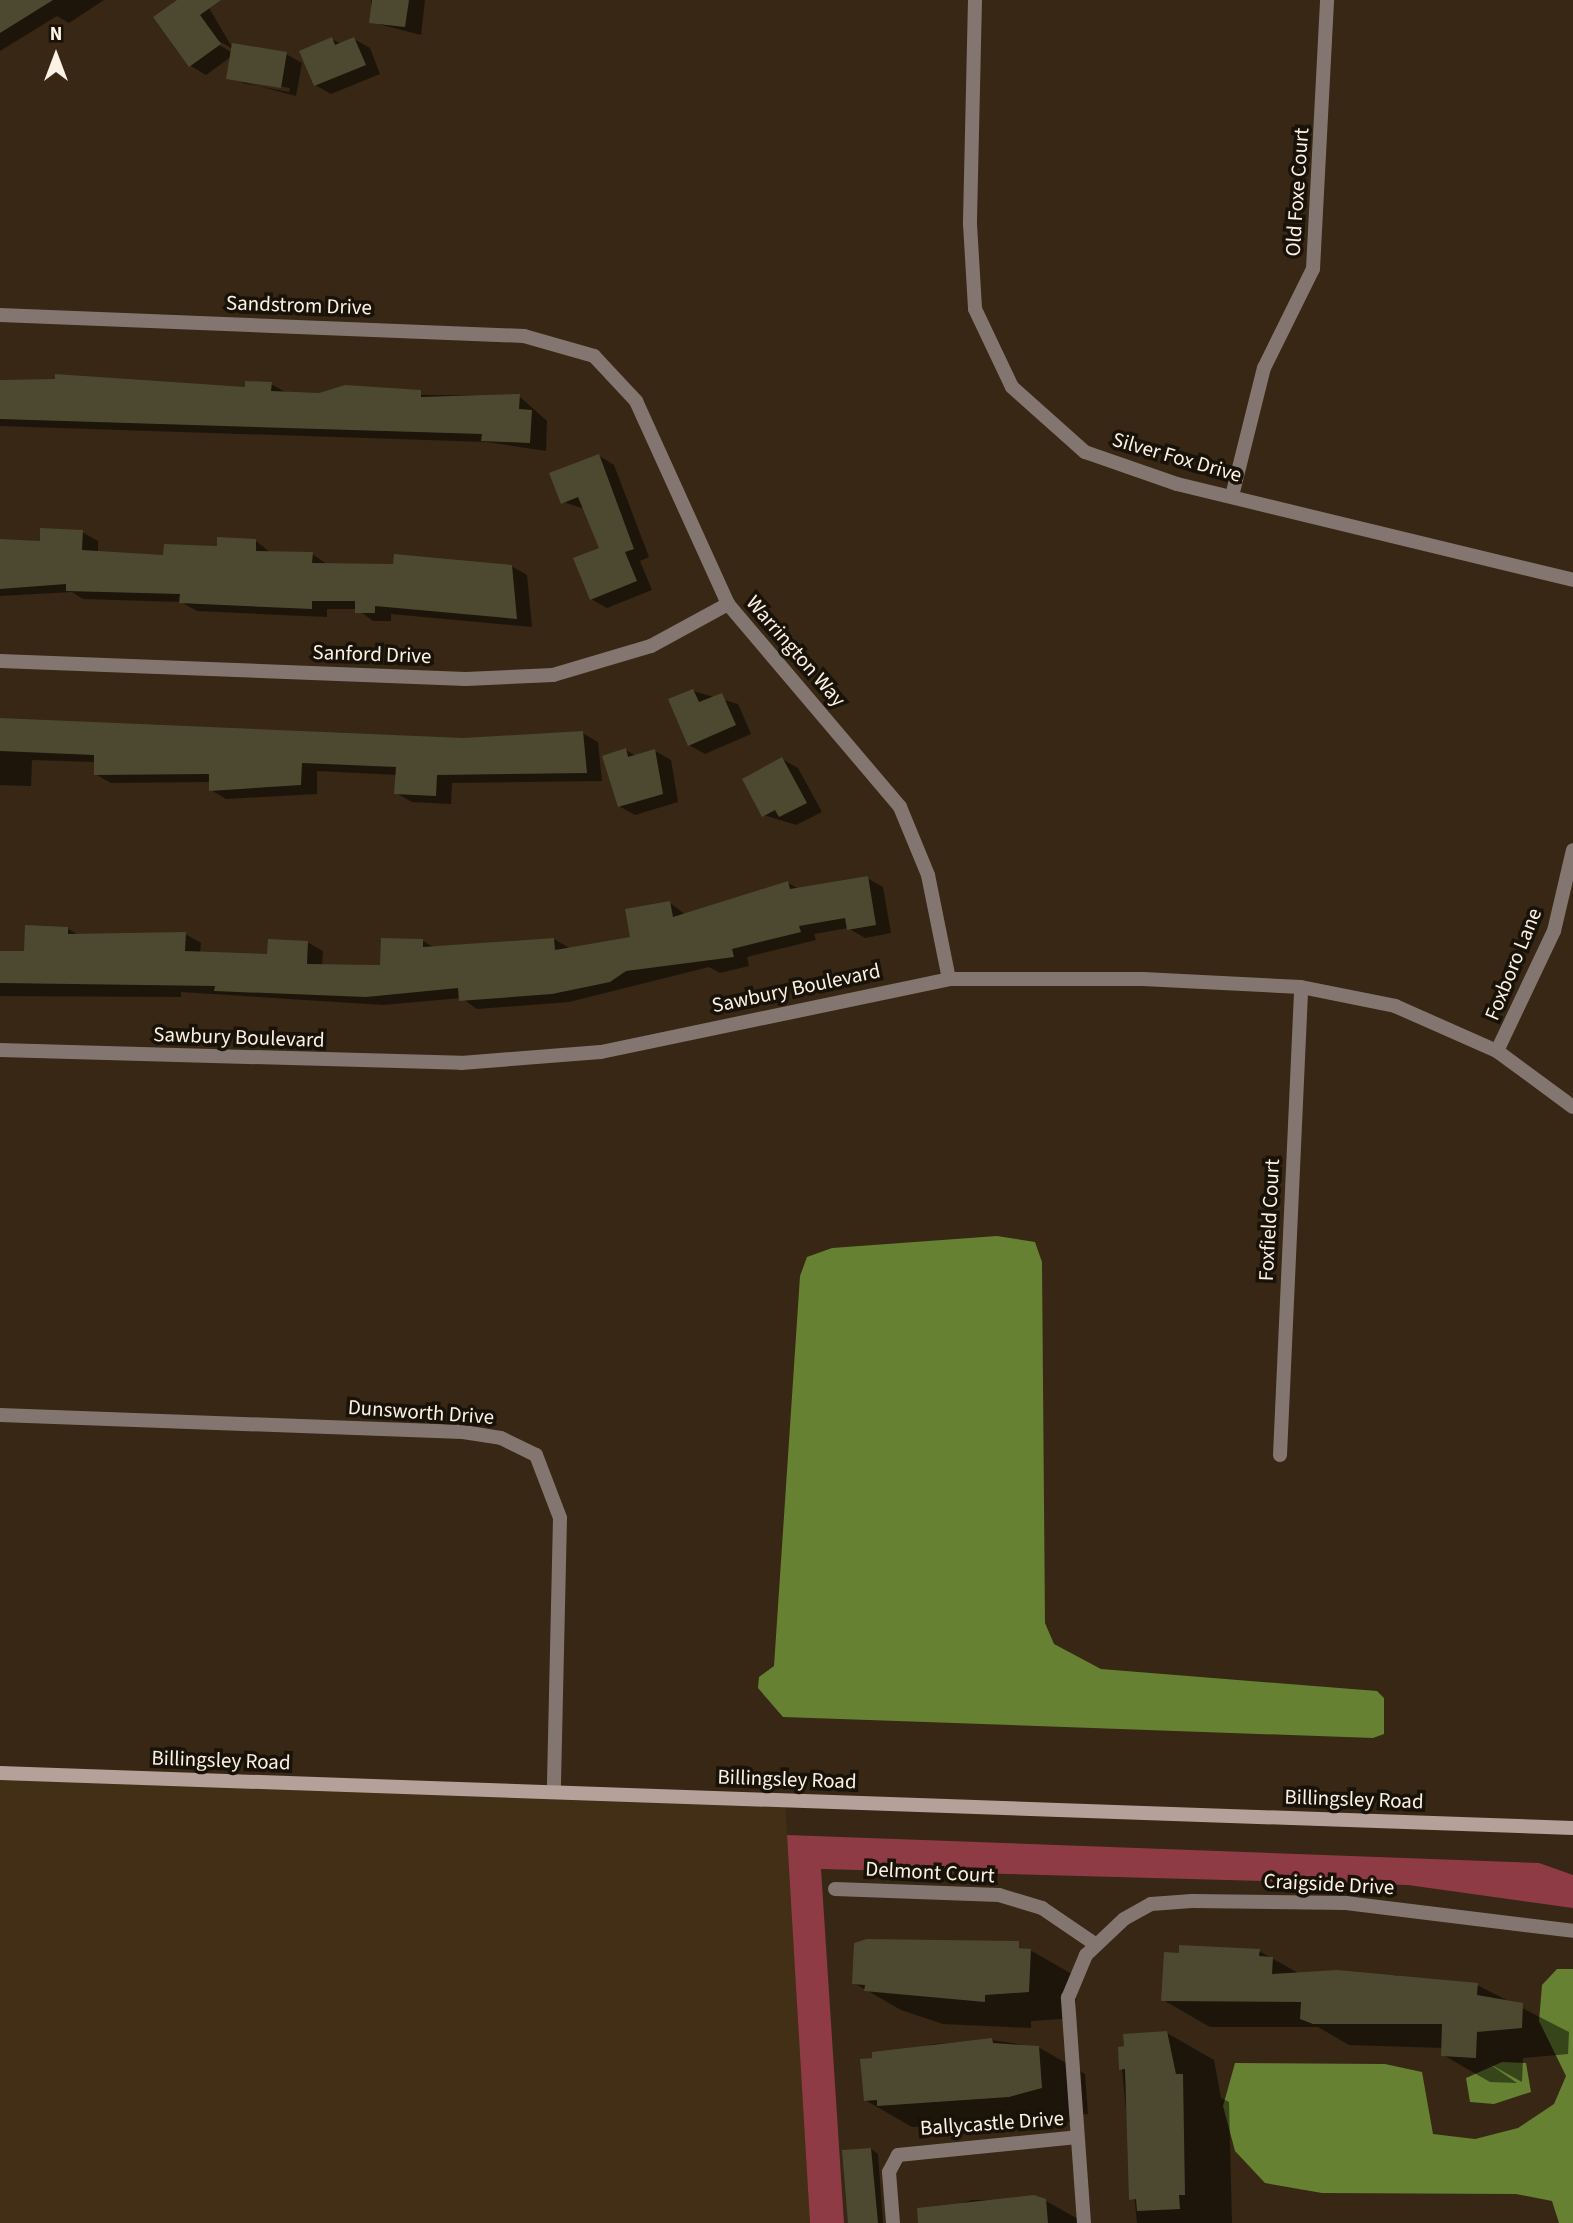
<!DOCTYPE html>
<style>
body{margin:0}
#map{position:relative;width:1573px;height:2223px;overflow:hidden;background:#372714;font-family:"Source Sans 3",sans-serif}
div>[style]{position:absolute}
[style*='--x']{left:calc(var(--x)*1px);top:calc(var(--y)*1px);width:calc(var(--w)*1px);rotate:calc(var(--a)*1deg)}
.built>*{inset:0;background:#432f15}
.forest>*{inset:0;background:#8e3b45}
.water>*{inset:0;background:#658131}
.shadow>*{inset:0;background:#0007}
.building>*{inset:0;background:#4d4930}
.street>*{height:14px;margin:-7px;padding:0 7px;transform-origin:7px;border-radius:7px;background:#837671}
.secondary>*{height:14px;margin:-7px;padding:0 7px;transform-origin:7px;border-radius:7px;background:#b5a199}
span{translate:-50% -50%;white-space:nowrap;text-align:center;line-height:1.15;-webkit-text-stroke:7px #191209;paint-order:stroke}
.street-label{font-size:21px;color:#fcf1e5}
.north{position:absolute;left:21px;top:21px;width:70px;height:70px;-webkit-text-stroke:5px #191209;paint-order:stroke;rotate:0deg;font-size:19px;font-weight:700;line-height:28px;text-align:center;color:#fcf1e5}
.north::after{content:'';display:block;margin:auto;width:24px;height:32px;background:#fcf1e5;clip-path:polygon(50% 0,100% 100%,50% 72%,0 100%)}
</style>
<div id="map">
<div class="built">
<div style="clip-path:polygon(0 1773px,785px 1800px,810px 2223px,0 2223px)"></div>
</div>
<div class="forest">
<div style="clip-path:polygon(787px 1835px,1539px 1863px,1573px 1875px,1573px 1908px,1408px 1885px,821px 1869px,844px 2223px,810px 2223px)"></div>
</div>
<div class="water">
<div style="clip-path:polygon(997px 1236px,1035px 1242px,1042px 1262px,1045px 1623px,1054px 1644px,1101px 1669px,1377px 1691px,1384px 1698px,1384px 1734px,1373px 1738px,783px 1717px,758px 1688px,759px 1677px,774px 1666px,800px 1276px,807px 1257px,832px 1248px)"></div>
<div style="clip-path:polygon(1557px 1969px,1573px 1969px,1573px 2223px,1559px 2223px,1552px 2201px,1516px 2194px,1322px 2193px,1265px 2183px,1235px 2151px,1223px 2106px,1235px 2063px,1385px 2064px,1422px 2072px,1433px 2134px,1475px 2139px,1518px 2128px,1554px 2104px,1566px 2076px,1539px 2021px,1542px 1985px)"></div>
<div style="clip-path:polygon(1502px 2062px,1526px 2063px,1531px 2092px,1494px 2104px,1470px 2102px,1466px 2078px)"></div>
</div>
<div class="shadow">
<div style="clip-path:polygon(0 0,104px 0,69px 23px,57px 16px,0 51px)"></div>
<div style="clip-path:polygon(evenodd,187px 0,208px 6px,233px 49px,286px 54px,302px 63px,296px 96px,228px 78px,232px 56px,206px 75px,191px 66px,156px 18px,187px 0,214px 38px,233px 49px,233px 53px,212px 41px,214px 38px,187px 0,242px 80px,290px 88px,289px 92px,242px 83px,242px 80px)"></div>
<div style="clip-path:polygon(371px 0,425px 0,421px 35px,371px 22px)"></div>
<div style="clip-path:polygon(332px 39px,341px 44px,354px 39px,370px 48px,380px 74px,331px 94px,315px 85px)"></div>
<div style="clip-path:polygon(0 382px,247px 389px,271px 384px,287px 393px,519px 396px,547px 421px,546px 451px,487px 442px,0 426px)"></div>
<div style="clip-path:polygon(598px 455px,614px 465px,649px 557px,640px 561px,652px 590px,607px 608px,591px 599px,601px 549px,585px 509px,563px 502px)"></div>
<div style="clip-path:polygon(82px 532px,98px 541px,98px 552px,165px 557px,256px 541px,271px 553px,312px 554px,328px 565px,511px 566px,527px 575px,532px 627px,391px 614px,391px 621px,373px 621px,357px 609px,327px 609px,327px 617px,197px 611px,181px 602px,83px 599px,72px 592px,0 596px,0 541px,41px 542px)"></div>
<div style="clip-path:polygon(693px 691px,738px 704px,751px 734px,705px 754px,689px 745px)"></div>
<div style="clip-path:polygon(0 720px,464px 740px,582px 733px,598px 742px,602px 781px,452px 783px,451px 804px,412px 802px,396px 793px,397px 775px,317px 771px,317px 794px,226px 799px,211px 790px,211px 782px,111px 783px,95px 774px,96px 762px,32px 760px,31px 786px,0 785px)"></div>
<div style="clip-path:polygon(626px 750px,636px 756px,655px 751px,671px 760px,678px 802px,635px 815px,619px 806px)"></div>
<div style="clip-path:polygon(782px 759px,798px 768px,822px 812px,796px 825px,764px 815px)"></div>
<div style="clip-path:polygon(867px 878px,883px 887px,891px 933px,865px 938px,848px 928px,814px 934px,816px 940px,747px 957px,749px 966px,720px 973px,709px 967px,569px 1002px,477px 1009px,461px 998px,383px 1005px,181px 992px,181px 997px,0 996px,0 952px,25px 953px,67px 928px,80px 936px,185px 934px,201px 943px,200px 953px,269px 956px,307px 942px,323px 951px,322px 966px,382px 967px,423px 941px,435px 948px,554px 939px,571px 949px,632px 939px,670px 903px,686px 915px,788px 883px,799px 889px)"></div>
<div style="clip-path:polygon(997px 1942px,1030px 1950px,1077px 1977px,1075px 2018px,1031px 2021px,1031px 2028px,943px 2024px,901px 2010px,854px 1983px)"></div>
<div style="clip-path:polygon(1259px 1951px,1302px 1975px,1397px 1975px,1409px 1981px,1477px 1985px,1569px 2032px,1568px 2054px,1523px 2058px,1522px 2082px,1488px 2063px,1517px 2083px,1490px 2082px,1443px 2055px,1443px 2048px,1349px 2045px,1318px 2027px,1210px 2027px,1163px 2000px)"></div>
<div style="clip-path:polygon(1167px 2033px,1214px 2060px,1221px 2098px,1229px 2102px,1232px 2223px,1137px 2223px,1120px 2049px)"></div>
<div style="clip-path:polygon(992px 2040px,1038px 2047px,1085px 2074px,1088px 2114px,1075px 2115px,1076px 2122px,912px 2127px,865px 2100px,862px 2060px,934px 2044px)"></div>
<div style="clip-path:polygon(871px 2149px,878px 2154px,883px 2223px,849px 2223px)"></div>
<div style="clip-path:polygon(973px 2200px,1046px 2201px,1085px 2223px,941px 2223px,940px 2209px)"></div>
</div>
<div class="building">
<div style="clip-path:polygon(0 0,53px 0,0 33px)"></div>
<div style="clip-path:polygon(177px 0,221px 0,200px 15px,221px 44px,189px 67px,153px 17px)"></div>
<div style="clip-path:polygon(372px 0,409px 0,405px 27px,369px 23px)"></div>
<div style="clip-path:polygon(332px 37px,335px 45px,354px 37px,366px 65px,314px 86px,299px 51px)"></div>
<div style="clip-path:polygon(232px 43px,287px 52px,281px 88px,226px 79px)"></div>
<div style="clip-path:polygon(55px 374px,245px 387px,245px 381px,272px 382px,271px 391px,319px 393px,345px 385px,421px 390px,421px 397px,520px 394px,519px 409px,532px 410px,530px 443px,481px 441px,482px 434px,0 419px,0 380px,55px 379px)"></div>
<div style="clip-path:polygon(599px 454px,634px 549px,625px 552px,637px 581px,590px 600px,573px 558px,599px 548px,578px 497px,561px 504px,549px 473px)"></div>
<div style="clip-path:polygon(40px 528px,83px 530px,82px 550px,163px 555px,164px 544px,217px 546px,217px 537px,256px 539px,256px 551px,313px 552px,312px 563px,393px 564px,394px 554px,512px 565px,517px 619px,375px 606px,375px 613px,355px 613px,355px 601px,312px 601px,312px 609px,179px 603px,180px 594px,66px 591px,66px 584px,0 589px,0 539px,40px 541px)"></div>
<div style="clip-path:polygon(693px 689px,699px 702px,722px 693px,736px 725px,688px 746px,668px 699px)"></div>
<div style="clip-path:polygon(0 718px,463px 738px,583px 731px,587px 773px,437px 775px,436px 796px,394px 794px,396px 767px,302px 763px,301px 785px,209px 791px,209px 774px,94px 775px,94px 755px,0 751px)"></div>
<div style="clip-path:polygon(626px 748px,628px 757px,655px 749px,663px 794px,618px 807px,602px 756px)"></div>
<div style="clip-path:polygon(782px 757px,807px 803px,779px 817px,775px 810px,762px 817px,742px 779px)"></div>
<div style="clip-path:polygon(868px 876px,876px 925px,847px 930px,845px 918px,799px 926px,801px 932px,732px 949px,734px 957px,626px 971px,610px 982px,552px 994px,459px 1001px,458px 988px,366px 997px,214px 991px,215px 986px,0 983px,0 951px,24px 951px,25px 925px,68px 927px,68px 934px,186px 932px,185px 951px,267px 954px,268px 939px,308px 941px,307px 964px,380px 965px,381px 938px,423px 939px,423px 947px,554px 938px,555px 950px,630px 937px,625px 909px,670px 901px,673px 917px,788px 881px,790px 889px)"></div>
<div style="clip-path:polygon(867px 1939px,1019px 1941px,1019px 1948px,1031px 1949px,1029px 1992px,985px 1995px,985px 2002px,864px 1991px,865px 1985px,852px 1984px,854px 1943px)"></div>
<div style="clip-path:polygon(1179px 1945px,1260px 1949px,1259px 1956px,1273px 1957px,1272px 1974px,1337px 1970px,1478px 1983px,1477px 1995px,1523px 2003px,1522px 2028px,1477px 2032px,1476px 2058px,1441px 2056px,1442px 2024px,1313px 2024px,1300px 2019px,1301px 2002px,1161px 2001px,1164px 1952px,1179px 1953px)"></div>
<div style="clip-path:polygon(1167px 2031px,1176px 2074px,1183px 2074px,1185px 2195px,1179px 2195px,1180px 2209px,1137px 2211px,1136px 2199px,1129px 2200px,1125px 2069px,1119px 2070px,1118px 2047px,1124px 2046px,1123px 2034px)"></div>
<div style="clip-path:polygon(992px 2038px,993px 2043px,1039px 2046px,1042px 2088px,1009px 2097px,877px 2106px,877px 2100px,864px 2101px,860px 2059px,872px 2058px,872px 2052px)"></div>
<div style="clip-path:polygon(871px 2148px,878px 2223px,848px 2223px,842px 2150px)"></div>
<div style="clip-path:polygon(1034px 2195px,1046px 2199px,1048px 2223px,918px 2223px,917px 2208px)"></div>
</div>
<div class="street">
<div style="--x:975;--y:0;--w:224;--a:91.3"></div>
<div style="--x:970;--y:224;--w:85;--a:86.6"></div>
<div style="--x:975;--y:309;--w:86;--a:64.6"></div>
<div style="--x:1012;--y:387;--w:98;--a:41.7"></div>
<div style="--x:1085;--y:452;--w:97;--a:19.2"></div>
<div style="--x:1177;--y:484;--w:407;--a:13.6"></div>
<div style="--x:0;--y:315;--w:524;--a:2.29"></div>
<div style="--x:524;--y:336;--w:73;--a:15.9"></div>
<div style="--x:594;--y:356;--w:62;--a:47"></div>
<div style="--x:636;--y:401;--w:223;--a:65.6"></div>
<div style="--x:728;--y:604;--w:266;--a:49.7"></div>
<div style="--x:900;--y:807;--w:74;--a:67.6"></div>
<div style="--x:928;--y:875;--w:106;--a:78.6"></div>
<div style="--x:1232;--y:496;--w:132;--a:-76"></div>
<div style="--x:1264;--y:368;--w:110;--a:-63.7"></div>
<div style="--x:1313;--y:269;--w:269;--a:-87"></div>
<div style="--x:0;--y:661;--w:466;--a:2.2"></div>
<div style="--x:466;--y:679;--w:87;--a:-2.6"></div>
<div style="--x:553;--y:675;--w:102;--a:-16.5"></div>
<div style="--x:651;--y:646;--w:88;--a:-28.6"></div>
<div style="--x:0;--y:1050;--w:461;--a:1.6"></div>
<div style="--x:461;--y:1063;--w:140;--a:-4.5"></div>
<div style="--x:601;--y:1052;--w:356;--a:-11.8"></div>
<div style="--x:949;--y:979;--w:194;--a:0"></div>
<div style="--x:1143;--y:979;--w:158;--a:2.9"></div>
<div style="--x:1301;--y:987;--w:96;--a:11.4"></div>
<div style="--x:1395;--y:1006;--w:111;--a:23.8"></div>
<div style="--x:1497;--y:1051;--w:94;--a:36.4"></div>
<div style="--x:1497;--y:1051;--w:133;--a:-64.6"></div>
<div style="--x:1554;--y:931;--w:83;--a:-76.8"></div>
<div style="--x:0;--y:1415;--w:463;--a:2.1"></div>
<div style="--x:463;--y:1432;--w:38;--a:9"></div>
<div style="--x:501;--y:1438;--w:39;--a:26"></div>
<div style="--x:536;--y:1455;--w:67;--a:69.1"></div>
<div style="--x:560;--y:1518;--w:274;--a:91.3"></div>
<div style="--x:1280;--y:1455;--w:468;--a:-87.4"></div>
<div style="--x:835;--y:1889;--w:164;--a:2.1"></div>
<div style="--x:999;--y:1895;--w:45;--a:16.8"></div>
<div style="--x:1042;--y:1908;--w:64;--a:34.2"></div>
<div style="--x:893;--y:2223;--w:51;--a:-94.5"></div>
<div style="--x:889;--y:2172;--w:19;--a:-62"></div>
<div style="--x:898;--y:2155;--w:180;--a:-5.7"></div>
<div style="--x:1084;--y:2223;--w:226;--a:-94.1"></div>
<div style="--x:1068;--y:1998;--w:47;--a:-67.3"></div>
<div style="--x:1086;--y:1955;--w:52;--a:-43.5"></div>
<div style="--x:1124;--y:1919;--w:31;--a:-29"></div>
<div style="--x:1151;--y:1904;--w:41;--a:-4.2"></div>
<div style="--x:1192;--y:1901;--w:154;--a:0.7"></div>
<div style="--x:1346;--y:1903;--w:229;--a:7"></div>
</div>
<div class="secondary">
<div style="--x:0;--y:1773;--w:1574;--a:2"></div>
</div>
<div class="street-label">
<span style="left:1297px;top:192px;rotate:-86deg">Old Foxe Court</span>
<span style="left:299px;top:305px;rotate:2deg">Sandstrom Drive</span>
<span style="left:1177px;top:457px;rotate:16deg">Silver Fox Drive</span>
<span style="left:796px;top:651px;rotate:49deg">Warrington Way</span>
<span style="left:372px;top:654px;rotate:2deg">Sanford Drive</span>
<span style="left:1513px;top:964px;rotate:-68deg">Foxboro Lane</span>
<span style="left:796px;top:988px;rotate:-12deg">Sawbury Boulevard</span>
<span style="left:239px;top:1037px;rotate:2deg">Sawbury Boulevard</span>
<span style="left:1269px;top:1220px;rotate:-87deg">Foxfield Court</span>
<span style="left:421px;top:1412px;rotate:4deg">Dunsworth Drive</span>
<span style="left:221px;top:1760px;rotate:2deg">Billingsley Road</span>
<span style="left:787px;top:1779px;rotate:2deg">Billingsley Road</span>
<span style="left:1354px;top:1799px;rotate:2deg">Billingsley Road</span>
<span style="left:930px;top:1872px;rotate:3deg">Delmont Court</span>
<span style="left:1329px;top:1884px;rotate:3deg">Craigside Drive</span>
<span style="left:992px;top:2123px;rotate:-4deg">Ballycastle Drive</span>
</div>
<div class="north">N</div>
</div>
